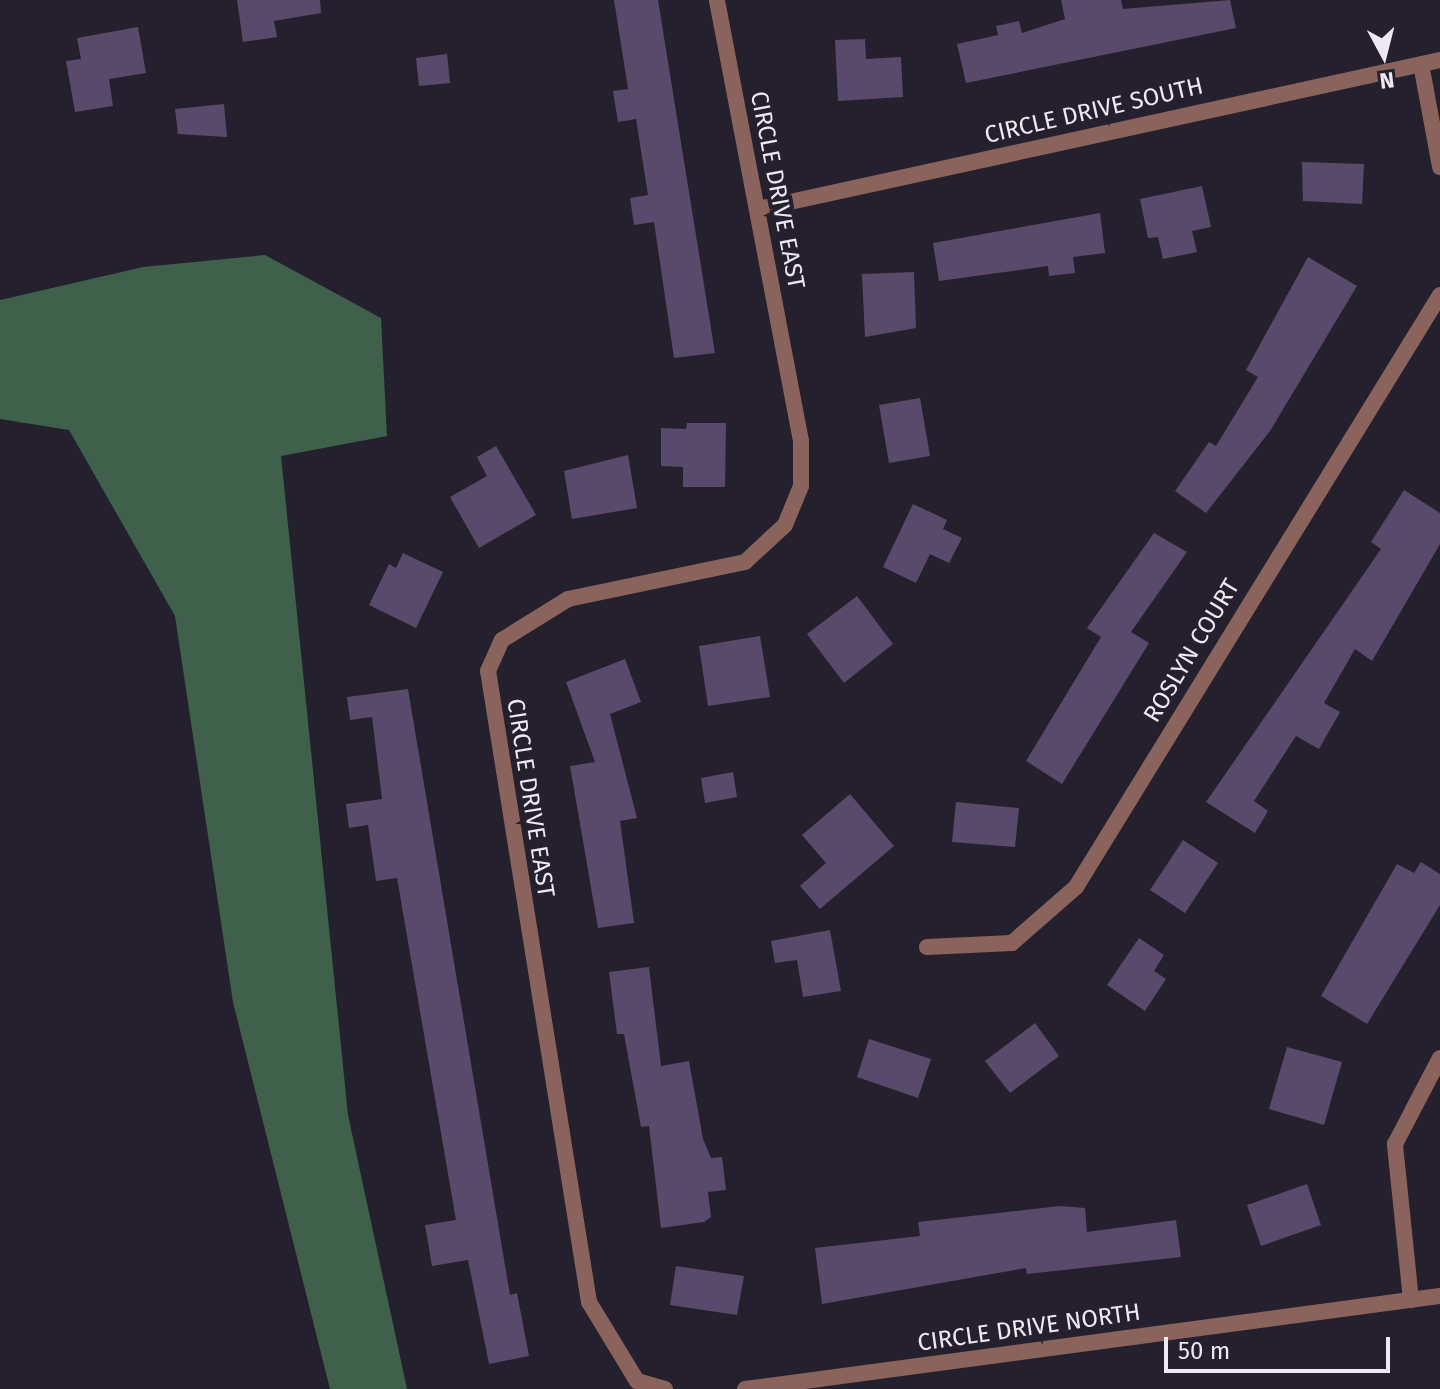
<!DOCTYPE html>
<style>
body{margin:0}
#map{position:relative;width:1440px;height:1389px;overflow:hidden;background:#25202d;font-family:"Fira Sans",sans-serif}
div>[style]{position:absolute}
[style*='--x']{left:calc(var(--x)*1px);top:calc(var(--y)*1px);width:calc(var(--w)*1px);rotate:calc(var(--a)*1deg)}
.forest>*{inset:0;background:#3f614b}
.building>*{inset:0;background:#584a6a}
.minor>*{height:16px;margin:-8px;padding:0 8px;transform-origin:8px;border-radius:8px;background:#8a645c}
span{translate:-50% -50%;white-space:nowrap;text-align:center;line-height:1.15;-webkit-text-stroke:8px #25202d;paint-order:stroke}
.street-label{font-size:24px;color:#ece9f2}
.north{position:absolute;left:1344px;top:16px;width:80px;height:80px;-webkit-text-stroke:6px #25202d;paint-order:stroke;rotate:173deg;font-size:22px;font-weight:700;line-height:32px;text-align:center;color:#ece9f2}
.north::after{content:'';display:block;margin:auto;width:28px;height:36px;background:#ece9f2;clip-path:polygon(50% 0,100% 100%,50% 72%,0 100%)}
.scale{position:absolute;left:1164px;top:1337px;width:226px;height:36px;box-sizing:border-box;border:4px solid #ece9f2;border-top:0;padding-left:10px;font-size:24px;line-height:28px;white-space:nowrap;color:#ece9f2;-webkit-text-stroke:6px #25202d;paint-order:stroke}
</style>
<div id="map">
<div class="forest">
<div style="clip-path:polygon(265px 255px,381px 318px,387px 436px,281px 456px,348px 1115px,407px 1389px,330px 1389px,233px 1002px,175px 616px,69px 430px,0 419px,0 300px,143px 267px)"></div>
</div>
<div class="building">
<div style="clip-path:polygon(237px 0,320px 0,321px 13px,274px 21px,277px 37px,243px 42px)"></div>
<div style="clip-path:polygon(614px 0,658px 0,715px 353px,674px 358px,654px 222px,634px 225px,630px 198px,648px 195px,636px 119px,618px 122px,613px 91px,628px 89px)"></div>
<div style="clip-path:polygon(1061px 0,1121px 0,1123px 9px,1230px 0,1236px 28px,966px 83px,957px 44px,998px 35px,996px 26px,1019px 21px,1022px 33px,1065px 19px)"></div>
<div style="clip-path:polygon(138px 27px,146px 73px,109px 79px,113px 106px,75px 112px,66px 61px,81px 59px,77px 38px)"></div>
<div style="clip-path:polygon(865px 39px,866px 59px,901px 57px,903px 97px,838px 101px,835px 40px)"></div>
<div style="clip-path:polygon(447px 54px,450px 83px,419px 86px,416px 58px)"></div>
<div style="clip-path:polygon(224px 104px,227px 137px,178px 134px,175px 109px)"></div>
<div style="clip-path:polygon(1302px 162px,1364px 164px,1362px 204px,1303px 201px)"></div>
<div style="clip-path:polygon(1202px 186px,1211px 227px,1192px 231px,1197px 252px,1163px 259px,1158px 237px,1148px 238px,1140px 199px)"></div>
<div style="clip-path:polygon(1100px 213px,1105px 253px,1073px 257px,1075px 273px,1049px 276px,1048px 266px,939px 281px,933px 243px)"></div>
<div style="clip-path:polygon(1308px 257px,1357px 286px,1270px 431px,1206px 513px,1175px 491px,1209px 442px,1216px 446px,1258px 377px,1246px 370px)"></div>
<div style="clip-path:polygon(914px 272px,916px 328px,865px 337px,862px 274px)"></div>
<div style="clip-path:polygon(920px 398px,930px 456px,889px 463px,879px 405px)"></div>
<div style="clip-path:polygon(687px 423px,726px 423px,725px 487px,683px 487px,683px 467px,661px 466px,661px 428px,686px 429px)"></div>
<div style="clip-path:polygon(496px 446px,536px 515px,479px 548px,450px 497px,487px 476px,477px 457px)"></div>
<div style="clip-path:polygon(628px 455px,637px 508px,572px 519px,564px 471px)"></div>
<div style="clip-path:polygon(1404px 490px,1440px 513px,1440px 544px,1372px 661px,1355px 649px,1324px 703px,1340px 712px,1319px 749px,1296px 736px,1254px 801px,1268px 811px,1255px 833px,1206px 802px,1381px 549px,1371px 542px)"></div>
<div style="clip-path:polygon(913px 504px,947px 520px,943px 529px,962px 538px,949px 563px,930px 554px,916px 583px,883px 567px)"></div>
<div style="clip-path:polygon(1154px 533px,1187px 552px,1131px 632px,1149px 643px,1062px 784px,1026px 761px,1101px 637px,1087px 628px)"></div>
<div style="clip-path:polygon(403px 553px,443px 572px,416px 628px,369px 605px,389px 564px,396px 568px)"></div>
<div style="clip-path:polygon(857px 596px,893px 644px,844px 683px,807px 634px)"></div>
<div style="clip-path:polygon(760px 636px,770px 697px,708px 706px,699px 646px)"></div>
<div style="clip-path:polygon(625px 659px,641px 702px,610px 714px,637px 818px,620px 821px,634px 923px,598px 928px,570px 766px,595px 762px,566px 682px)"></div>
<div style="clip-path:polygon(408px 689px,510px 1295px,517px 1293px,529px 1356px,489px 1364px,468px 1260px,432px 1266px,425px 1225px,456px 1220px,397px 878px,376px 881px,368px 825px,349px 828px,346px 804px,382px 799px,372px 717px,350px 720px,347px 697px)"></div>
<div style="clip-path:polygon(733px 772px,737px 797px,705px 803px,701px 778px)"></div>
<div style="clip-path:polygon(850px 794px,894px 846px,820px 909px,800px 886px,826px 863px,802px 835px)"></div>
<div style="clip-path:polygon(956px 802px,1019px 808px,1015px 847px,952px 842px)"></div>
<div style="clip-path:polygon(1183px 840px,1218px 863px,1185px 913px,1150px 890px)"></div>
<div style="clip-path:polygon(1421px 862px,1440px 874px,1440px 905px,1367px 1024px,1321px 996px,1397px 864px,1414px 873px)"></div>
<div style="clip-path:polygon(830px 930px,841px 991px,803px 997px,797px 960px,775px 963px,771px 941px)"></div>
<div style="clip-path:polygon(1139px 938px,1164px 955px,1154px 971px,1166px 979px,1145px 1011px,1107px 985px)"></div>
<div style="clip-path:polygon(649px 967px,661px 1066px,689px 1061px,703px 1139px,711px 1158px,722px 1157px,726px 1190px,708px 1192px,711px 1217px,704px 1222px,661px 1228px,649px 1126px,641px 1127px,624px 1034px,617px 1034px,609px 972px)"></div>
<div style="clip-path:polygon(1035px 1023px,1059px 1056px,1010px 1093px,985px 1061px)"></div>
<div style="clip-path:polygon(869px 1039px,931px 1059px,918px 1098px,857px 1077px)"></div>
<div style="clip-path:polygon(1287px 1047px,1342px 1062px,1324px 1125px,1269px 1109px)"></div>
<div style="clip-path:polygon(1307px 1184px,1321px 1225px,1261px 1246px,1247px 1205px)"></div>
<div style="clip-path:polygon(1060px 1206px,1085px 1208px,1087px 1232px,1176px 1220px,1181px 1257px,1027px 1274px,1026px 1268px,822px 1304px,815px 1248px,920px 1236px,918px 1222px)"></div>
<div style="clip-path:polygon(676px 1266px,744px 1276px,737px 1315px,670px 1305px)"></div>
</div>
<div class="minor">
<div style="--x:1421;--y:64;--w:105;--a:79.5"></div>
<div style="--x:758;--y:209;--w:698;--a:-12.32"></div>
<div style="--x:927;--y:947;--w:85;--a:-2.7"></div>
<div style="--x:1012;--y:943;--w:85;--a:-41.2"></div>
<div style="--x:1076;--y:887;--w:695;--a:-58.41"></div>
<div style="--x:1411;--y:1300;--w:157;--a:-95.9"></div>
<div style="--x:1395;--y:1144;--w:97;--a:-62.4"></div>
<div style="--x:665;--y:1389;--w:29;--a:-164"></div>
<div style="--x:637;--y:1381;--w:92;--a:-121.3"></div>
<div style="--x:589;--y:1302;--w:639;--a:-99.09"></div>
<div style="--x:488;--y:671;--w:34;--a:-66"></div>
<div style="--x:502;--y:640;--w:78;--a:-31.8"></div>
<div style="--x:568;--y:599;--w:181;--a:-11.8"></div>
<div style="--x:745;--y:562;--w:54;--a:-42.8"></div>
<div style="--x:785;--y:525;--w:42;--a:-67.7"></div>
<div style="--x:801;--y:486;--w:45;--a:-90"></div>
<div style="--x:801;--y:441;--w:449;--a:-100.8"></div>
<div style="--x:745;--y:1389;--w:701;--a:-7.62"></div>
</div>
<div class="street-label">
<span style="left:1094px;top:111px;rotate:-13deg">CIRCLE DRIVE SOUTH</span>
<span style="left:777px;top:190px;rotate:79deg">CIRCLE DRIVE EAST</span>
<span style="left:1192px;top:651px;rotate:-59deg">ROSLYN COURT</span>
<span style="left:530px;top:798px;rotate:81deg">CIRCLE DRIVE EAST</span>
<span style="left:1029px;top:1328px;rotate:-8deg">CIRCLE DRIVE NORTH</span>
</div>
<div class="north">N</div>
<div class="scale">50 m</div>
</div>
